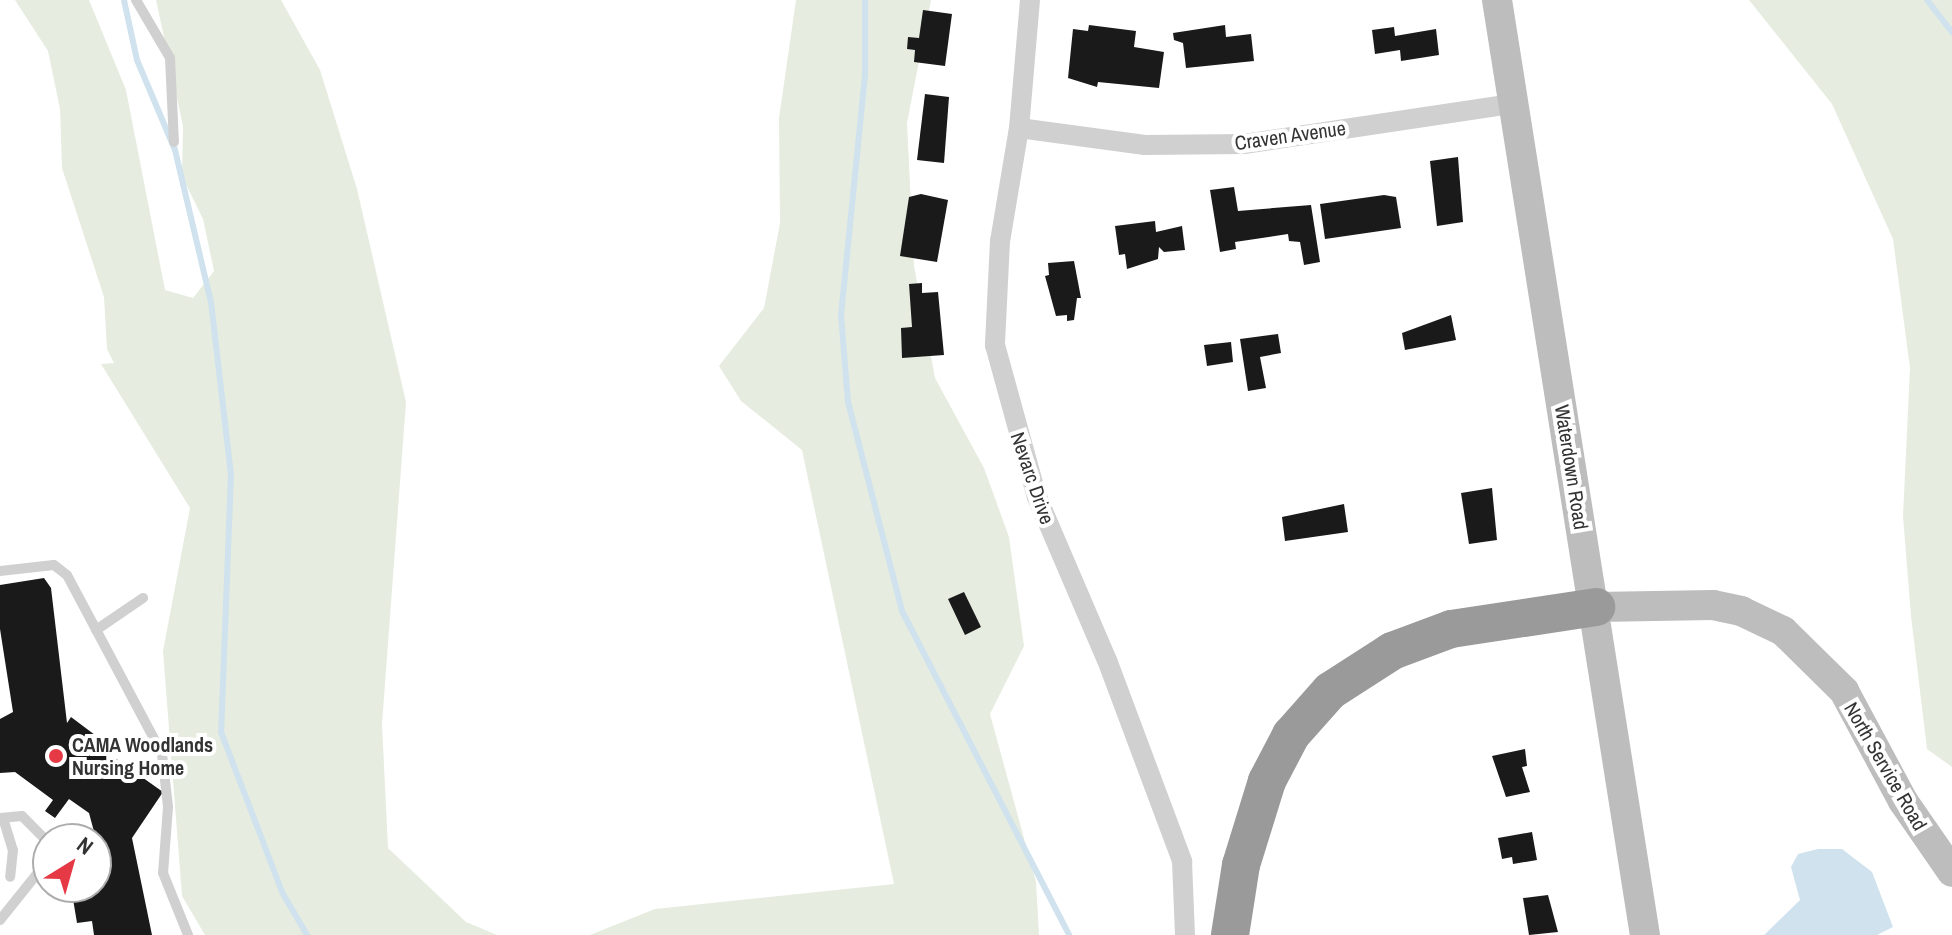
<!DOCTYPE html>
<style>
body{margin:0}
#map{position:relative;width:1952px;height:935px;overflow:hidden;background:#fff;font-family:"Archivo Narrow",sans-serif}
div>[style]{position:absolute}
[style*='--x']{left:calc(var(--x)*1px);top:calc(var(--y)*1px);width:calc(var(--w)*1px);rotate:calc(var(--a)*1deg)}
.green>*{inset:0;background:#e6ecdf}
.water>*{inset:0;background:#cfe2ee}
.stream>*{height:6px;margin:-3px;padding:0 3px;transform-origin:3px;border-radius:3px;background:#cfe2ee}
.building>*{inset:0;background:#1a1a1a}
.lane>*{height:10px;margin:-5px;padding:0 5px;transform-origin:5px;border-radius:5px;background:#d0d0d0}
.street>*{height:20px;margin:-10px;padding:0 10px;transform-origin:10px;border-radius:10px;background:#d0d0d0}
.secondary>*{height:30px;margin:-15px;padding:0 15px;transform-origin:15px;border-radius:15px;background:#bdbdbd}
.highway>*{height:38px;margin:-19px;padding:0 19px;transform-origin:19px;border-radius:19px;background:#9a9a9a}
.dots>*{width:22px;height:22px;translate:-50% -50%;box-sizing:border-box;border:4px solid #fff;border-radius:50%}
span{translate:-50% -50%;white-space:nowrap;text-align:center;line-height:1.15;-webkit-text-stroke:8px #fff;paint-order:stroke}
.street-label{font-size:20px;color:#333}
.poi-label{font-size:20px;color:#333;font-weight:700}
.left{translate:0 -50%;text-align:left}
.north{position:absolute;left:32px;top:823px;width:80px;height:80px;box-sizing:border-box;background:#fff;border:2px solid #adadad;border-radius:50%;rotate:37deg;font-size:22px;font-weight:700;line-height:32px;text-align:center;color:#333}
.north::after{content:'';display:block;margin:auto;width:28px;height:36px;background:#e63946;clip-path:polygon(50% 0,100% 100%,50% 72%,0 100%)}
</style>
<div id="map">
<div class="green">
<div style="clip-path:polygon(15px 0,89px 0,126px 90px,165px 290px,193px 298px,214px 271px,203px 219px,182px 176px,183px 126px,156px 0,281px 0,320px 70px,357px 189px,406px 402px,382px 724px,388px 848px,466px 922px,497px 935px,205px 935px,182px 896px,163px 651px,190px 508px,101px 364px,114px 363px,107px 349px,104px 297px,62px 168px,60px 109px,48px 51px)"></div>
<div style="clip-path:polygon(796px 0,931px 0,907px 123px,914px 266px,935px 378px,984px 468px,1009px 537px,1024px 646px,990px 714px,1036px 882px,1039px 935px,590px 935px,655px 909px,894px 884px,802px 450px,741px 401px,719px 366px,764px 308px,780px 223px,779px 118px)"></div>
<div style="clip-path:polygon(1749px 0,1952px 0,1952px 767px,1927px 749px,1911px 616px,1903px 516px,1910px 368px,1893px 239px,1832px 104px)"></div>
</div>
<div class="water">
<div style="clip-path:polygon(1818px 849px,1842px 849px,1872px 872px,1893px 927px,1877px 935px,1764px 935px,1800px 900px,1791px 867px,1798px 854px)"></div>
</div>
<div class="stream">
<div style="--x:124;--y:0;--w:61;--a:77.8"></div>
<div style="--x:137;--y:60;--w:98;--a:67.1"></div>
<div style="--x:175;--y:150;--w:156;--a:76.7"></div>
<div style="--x:211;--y:302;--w:173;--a:83.4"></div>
<div style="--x:231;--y:474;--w:258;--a:92.2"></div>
<div style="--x:221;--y:732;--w:171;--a:69.1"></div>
<div style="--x:282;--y:892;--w:50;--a:59.8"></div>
<div style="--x:865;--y:0;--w:75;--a:90"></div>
<div style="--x:865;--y:75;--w:241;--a:95.7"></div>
<div style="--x:841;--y:315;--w:87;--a:85.4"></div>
<div style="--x:848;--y:402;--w:216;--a:75.5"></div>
<div style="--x:902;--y:611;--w:365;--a:62.7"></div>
<div style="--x:1927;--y:0;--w:41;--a:52"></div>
</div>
<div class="building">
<div style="clip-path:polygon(923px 10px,952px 14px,945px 66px,914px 62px,915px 50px,907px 49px,908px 37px,919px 38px)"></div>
<div style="clip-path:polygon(1089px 25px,1136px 31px,1134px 47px,1164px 52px,1159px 88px,1098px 82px,1097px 87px,1068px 78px,1073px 29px,1088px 31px)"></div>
<div style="clip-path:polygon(1225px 25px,1226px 37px,1251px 34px,1254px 61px,1186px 68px,1183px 43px,1174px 40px,1173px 33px)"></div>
<div style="clip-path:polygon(1394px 27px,1395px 36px,1436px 29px,1439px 55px,1401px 61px,1400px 50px,1375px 54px,1372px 30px)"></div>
<div style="clip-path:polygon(925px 94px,949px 97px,944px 163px,917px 160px)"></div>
<div style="clip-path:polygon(1458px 157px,1463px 222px,1437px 226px,1430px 161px)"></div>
<div style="clip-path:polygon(1234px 187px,1238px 211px,1311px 205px,1320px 262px,1304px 265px,1300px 242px,1289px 241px,1288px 234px,1235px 242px,1236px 249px,1220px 252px,1210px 190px)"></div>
<div style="clip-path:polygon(921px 194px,948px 200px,937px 262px,900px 256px,909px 197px)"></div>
<div style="clip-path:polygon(1384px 195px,1396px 197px,1401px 228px,1325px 239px,1320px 204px)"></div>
<div style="clip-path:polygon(1155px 221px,1156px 232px,1182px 226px,1185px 250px,1164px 252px,1159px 247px,1158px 259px,1127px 269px,1125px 254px,1119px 255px,1115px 226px)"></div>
<div style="clip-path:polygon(1074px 261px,1081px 298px,1077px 298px,1074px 320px,1067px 321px,1067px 315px,1056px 316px,1045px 276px,1049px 275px,1048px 263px)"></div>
<div style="clip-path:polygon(922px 283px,922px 293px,938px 292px,944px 355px,902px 358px,901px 328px,912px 327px,909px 284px)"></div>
<div style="clip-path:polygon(1451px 315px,1456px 340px,1405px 350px,1402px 333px)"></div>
<div style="clip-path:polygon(1278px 334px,1281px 353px,1260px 357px,1266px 388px,1248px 391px,1240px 339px)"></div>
<div style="clip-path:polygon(1231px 342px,1233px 362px,1207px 366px,1204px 345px)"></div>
<div style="clip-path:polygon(1492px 488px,1497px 540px,1469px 544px,1461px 493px)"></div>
<div style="clip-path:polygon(1344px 504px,1348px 532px,1285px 541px,1282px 517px)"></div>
<div style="clip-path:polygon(44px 578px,51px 588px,67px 723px,71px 717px,95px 735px,91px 741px,163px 792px,132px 838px,152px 935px,94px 935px,92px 921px,77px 923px,71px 887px,96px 887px,96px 839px,89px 813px,69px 799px,55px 818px,45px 811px,53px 800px,15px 772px,0 773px,0 719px,13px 712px,0 629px,0 585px)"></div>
<div style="clip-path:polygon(964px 592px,981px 627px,965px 635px,948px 599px)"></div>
<div style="clip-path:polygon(1525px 749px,1527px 766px,1522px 767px,1530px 792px,1506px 797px,1492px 756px)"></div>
<div style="clip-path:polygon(1532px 832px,1537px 860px,1513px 864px,1512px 857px,1502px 859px,1498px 838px)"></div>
<div style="clip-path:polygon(1548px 895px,1558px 932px,1529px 935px,1523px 898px)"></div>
</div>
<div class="lane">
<div style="--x:136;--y:0;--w:67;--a:59.6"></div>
<div style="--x:170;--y:58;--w:84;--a:87.3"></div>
<div style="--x:0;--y:571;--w:54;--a:-6.3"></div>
<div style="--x:54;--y:565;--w:16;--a:38"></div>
<div style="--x:67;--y:575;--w:203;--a:62"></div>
<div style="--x:162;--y:754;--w:53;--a:83.5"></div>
<div style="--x:168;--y:807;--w:66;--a:94.3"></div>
<div style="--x:163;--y:873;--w:67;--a:68"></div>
<div style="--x:96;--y:630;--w:57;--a:-34.2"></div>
<div style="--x:0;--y:818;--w:22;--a:-5"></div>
<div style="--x:22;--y:816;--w:37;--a:45"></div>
<div style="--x:3;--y:818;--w:34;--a:73"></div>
<div style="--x:13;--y:850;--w:27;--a:96"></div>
<div style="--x:0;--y:920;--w:77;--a:-51.3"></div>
</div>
<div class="street">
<div style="--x:1030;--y:0;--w:128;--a:94.9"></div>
<div style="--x:1019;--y:128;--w:115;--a:99.5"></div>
<div style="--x:1000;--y:241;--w:104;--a:92.8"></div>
<div style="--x:995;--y:345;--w:158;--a:74.6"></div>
<div style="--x:1037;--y:497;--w:177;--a:66.8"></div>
<div style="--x:1107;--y:660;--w:215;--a:69.5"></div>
<div style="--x:1182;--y:861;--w:74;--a:87.7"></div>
<div style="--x:1019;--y:128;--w:127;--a:7.7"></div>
<div style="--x:1145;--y:145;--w:99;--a:-0.6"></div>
<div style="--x:1244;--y:144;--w:271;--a:-8.5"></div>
</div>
<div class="secondary">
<div style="--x:1497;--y:0;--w:947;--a:81.01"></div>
<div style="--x:1596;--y:607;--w:117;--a:-1"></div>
<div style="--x:1713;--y:605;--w:29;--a:12"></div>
<div style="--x:1741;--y:611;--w:47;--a:25.5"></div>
<div style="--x:1783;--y:631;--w:86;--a:44.5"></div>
<div style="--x:1844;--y:691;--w:125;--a:61.8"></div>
<div style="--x:1903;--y:801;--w:86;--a:55.4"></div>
</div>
<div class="highway">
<div style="--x:1230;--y:935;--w:71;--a:-81.1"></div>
<div style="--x:1241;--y:865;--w:88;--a:-72.8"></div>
<div style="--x:1267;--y:781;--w:52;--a:-62.4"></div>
<div style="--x:1291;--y:735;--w:59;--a:-48.4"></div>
<div style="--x:1330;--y:691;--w:74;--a:-32.8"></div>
<div style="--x:1392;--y:651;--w:63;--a:-20.4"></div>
<div style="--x:1451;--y:629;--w:147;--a:-8.6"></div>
</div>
<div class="dots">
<div style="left:56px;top:756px;background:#e63946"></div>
</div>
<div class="street-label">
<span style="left:1290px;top:135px;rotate:-8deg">Craven Avenue</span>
<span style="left:1572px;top:467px;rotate:81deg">Waterdown Road</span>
<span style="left:1033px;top:478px;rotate:71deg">Nevarc Drive</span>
<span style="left:1886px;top:766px;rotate:60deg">North Service Road</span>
</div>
<div class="poi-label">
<span class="left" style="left:72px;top:756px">CAMA Woodlands<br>Nursing Home</span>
</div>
<div class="north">N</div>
</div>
